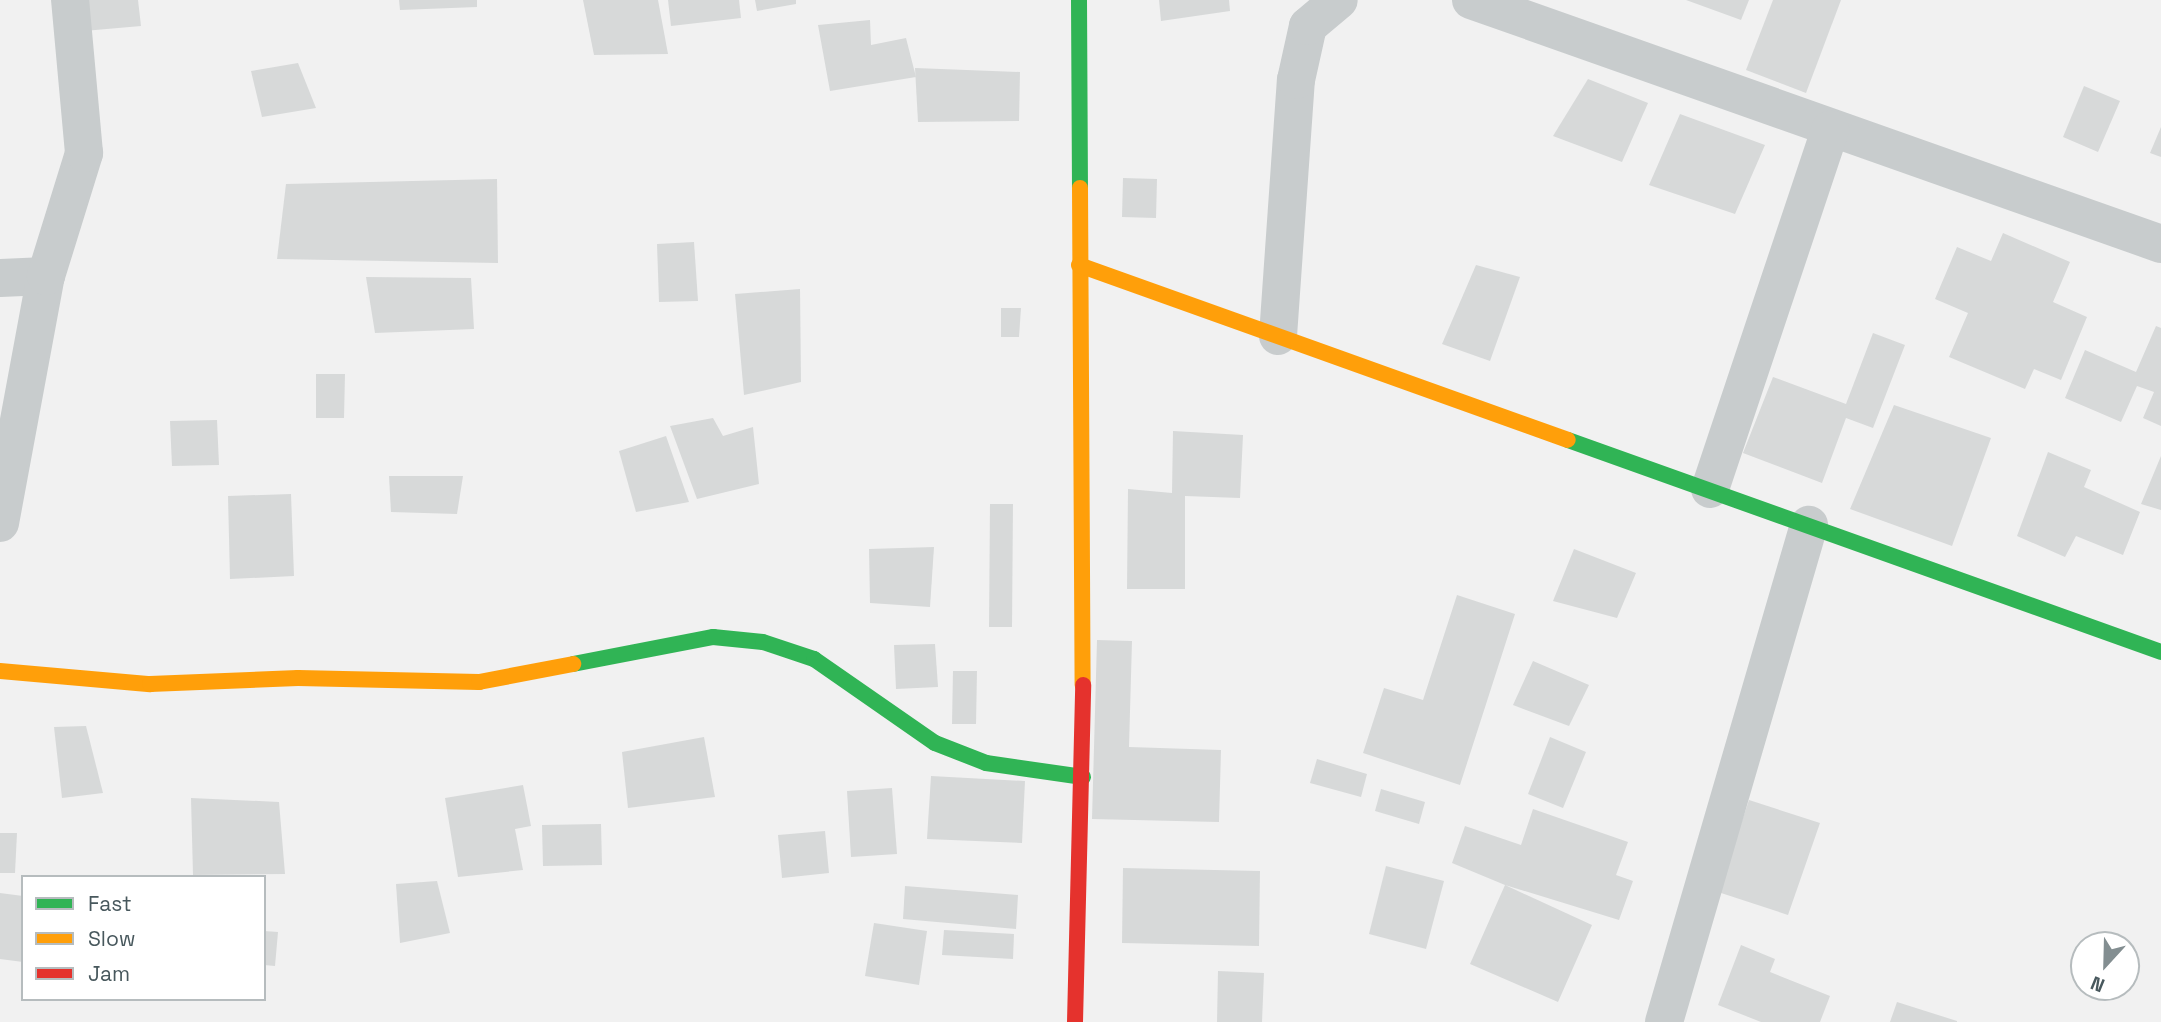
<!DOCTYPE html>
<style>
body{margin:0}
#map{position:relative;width:2161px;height:1022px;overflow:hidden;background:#f1f1f1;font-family:"Space Grotesk",sans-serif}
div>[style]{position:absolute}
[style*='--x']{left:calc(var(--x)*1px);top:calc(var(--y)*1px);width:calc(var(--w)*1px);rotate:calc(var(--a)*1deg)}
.building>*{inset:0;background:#d7d9d9}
.street>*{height:38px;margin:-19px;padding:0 19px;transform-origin:19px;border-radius:19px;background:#c8cccd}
.fast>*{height:16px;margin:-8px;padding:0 8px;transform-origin:8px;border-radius:8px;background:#30b455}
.slow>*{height:16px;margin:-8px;padding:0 8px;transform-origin:8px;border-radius:8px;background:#ff9f0a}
.jam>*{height:16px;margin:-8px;padding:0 8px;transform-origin:8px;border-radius:8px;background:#e5322d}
span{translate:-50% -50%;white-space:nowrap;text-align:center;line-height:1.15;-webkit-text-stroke:5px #fff;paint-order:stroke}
.legend{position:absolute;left:21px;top:875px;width:245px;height:126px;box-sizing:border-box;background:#fff;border:2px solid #b6bcbe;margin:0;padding:9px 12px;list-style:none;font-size:21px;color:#48585d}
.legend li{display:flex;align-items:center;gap:14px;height:35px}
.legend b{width:35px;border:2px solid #b6bcbe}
.north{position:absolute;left:2070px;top:931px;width:70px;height:70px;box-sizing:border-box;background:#fff;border:2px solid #b6bcbe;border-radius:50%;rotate:202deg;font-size:19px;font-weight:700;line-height:28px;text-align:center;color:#48585d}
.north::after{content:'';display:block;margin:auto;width:24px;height:32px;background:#838e91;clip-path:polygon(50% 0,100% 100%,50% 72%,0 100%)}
</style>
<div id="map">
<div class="building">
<div style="clip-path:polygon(81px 0,138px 0,141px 26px,84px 31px)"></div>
<div style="clip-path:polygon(399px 0,477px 0,477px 7px,400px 10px)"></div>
<div style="clip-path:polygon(583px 0,658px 0,668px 54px,594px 55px)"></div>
<div style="clip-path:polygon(668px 0,739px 0,741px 18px,671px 26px)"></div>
<div style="clip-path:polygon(755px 0,796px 0,796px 4px,757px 11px)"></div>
<div style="clip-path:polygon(1159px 0,1229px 0,1230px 11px,1161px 21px)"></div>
<div style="clip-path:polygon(1686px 0,1749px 0,1741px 20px)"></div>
<div style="clip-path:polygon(1773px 0,1841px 0,1806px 93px,1746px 70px)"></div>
<div style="clip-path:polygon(870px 20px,871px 45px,906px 38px,916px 77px,830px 91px,818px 25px)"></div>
<div style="clip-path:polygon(298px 63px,316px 108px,262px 117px,251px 71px)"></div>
<div style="clip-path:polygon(915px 68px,1020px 72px,1019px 121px,918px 122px)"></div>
<div style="clip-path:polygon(1588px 79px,1648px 103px,1622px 162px,1553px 136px)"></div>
<div style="clip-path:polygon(2084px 86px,2120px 101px,2098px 152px,2063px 137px)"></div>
<div style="clip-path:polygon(1680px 114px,1765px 145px,1735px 214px,1649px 185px)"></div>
<div style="clip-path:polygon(2161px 127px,2161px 157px,2150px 153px)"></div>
<div style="clip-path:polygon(1123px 178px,1157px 179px,1156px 218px,1122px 217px)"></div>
<div style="clip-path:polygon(497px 179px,498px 263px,277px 259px,286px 184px)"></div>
<div style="clip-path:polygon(2003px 233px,2070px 262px,2053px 302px,2087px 317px,2061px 380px,2034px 369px,2025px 389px,1949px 357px,1968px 313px,1935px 299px,1957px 247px,1991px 261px)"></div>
<div style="clip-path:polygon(694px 242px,698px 301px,659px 302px,657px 244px)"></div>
<div style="clip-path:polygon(1476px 265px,1520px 277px,1490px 361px,1442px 344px)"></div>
<div style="clip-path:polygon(366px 277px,471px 278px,474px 329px,375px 333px)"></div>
<div style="clip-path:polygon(800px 289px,801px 382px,744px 395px,735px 294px)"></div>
<div style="clip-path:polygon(1001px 308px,1021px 308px,1019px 337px,1001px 337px)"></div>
<div style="clip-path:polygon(2156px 326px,2161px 328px,2161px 426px,2143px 418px,2154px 392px,2137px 386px,2121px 422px,2065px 398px,2085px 350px,2136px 372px)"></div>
<div style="clip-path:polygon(1873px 333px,1905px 345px,1873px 428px,1846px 418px,1822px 483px,1743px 453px,1773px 377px,1846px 404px)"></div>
<div style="clip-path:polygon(316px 374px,345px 374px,344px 418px,316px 418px)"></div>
<div style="clip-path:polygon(1894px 405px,1991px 438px,1952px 546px,1850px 509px)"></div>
<div style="clip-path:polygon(713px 418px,723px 436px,753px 427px,759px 484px,697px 499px,670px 426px)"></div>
<div style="clip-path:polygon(217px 420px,219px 465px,172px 466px,170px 421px)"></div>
<div style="clip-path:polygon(1173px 431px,1243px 435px,1240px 498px,1185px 496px,1185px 589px,1127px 589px,1128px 489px,1172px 493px)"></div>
<div style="clip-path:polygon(666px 436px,689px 502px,636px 512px,619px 451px)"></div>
<div style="clip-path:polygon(2048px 452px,2091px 470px,2084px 487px,2140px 512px,2123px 555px,2076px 536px,2065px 557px,2017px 536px)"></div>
<div style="clip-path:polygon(2161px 456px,2161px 510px,2141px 504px)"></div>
<div style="clip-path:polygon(389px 476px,463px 476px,457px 514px,391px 512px)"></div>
<div style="clip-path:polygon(291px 494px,294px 576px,230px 579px,228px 496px)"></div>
<div style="clip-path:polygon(990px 504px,1013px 504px,1012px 627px,989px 627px)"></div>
<div style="clip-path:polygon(934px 547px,930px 607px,870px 603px,869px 549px)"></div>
<div style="clip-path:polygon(1574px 549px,1636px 573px,1617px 618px,1553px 601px)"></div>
<div style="clip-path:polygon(1457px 595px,1515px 614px,1460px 785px,1363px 753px,1384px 688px,1423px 700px)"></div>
<div style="clip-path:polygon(1097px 640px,1132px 641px,1129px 747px,1221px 750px,1219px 822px,1092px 819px)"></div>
<div style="clip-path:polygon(935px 644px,938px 687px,896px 689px,894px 645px)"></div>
<div style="clip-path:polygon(1533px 661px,1589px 685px,1569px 726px,1513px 705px)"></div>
<div style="clip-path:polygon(953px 671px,977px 671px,976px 724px,952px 724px)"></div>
<div style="clip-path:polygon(86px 726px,103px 793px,62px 798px,54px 727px)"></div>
<div style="clip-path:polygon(704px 737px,715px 797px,628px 808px,622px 752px)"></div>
<div style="clip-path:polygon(1550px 737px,1586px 752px,1563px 808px,1528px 794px)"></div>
<div style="clip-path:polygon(1317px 759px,1367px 774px,1361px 797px,1310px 783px)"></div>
<div style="clip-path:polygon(931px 776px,1025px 781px,1022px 843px,927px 839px)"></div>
<div style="clip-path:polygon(523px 785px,531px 826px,515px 829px,523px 870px,458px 877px,445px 798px)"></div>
<div style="clip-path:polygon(892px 788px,897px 854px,851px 857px,847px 791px)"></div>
<div style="clip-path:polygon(1381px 789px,1425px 802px,1419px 824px,1375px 811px)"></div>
<div style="clip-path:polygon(191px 798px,279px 802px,285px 874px,193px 875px)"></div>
<div style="clip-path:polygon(1749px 800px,1820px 823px,1788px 915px,1718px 892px)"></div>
<div style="clip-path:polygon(1533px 809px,1628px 842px,1616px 875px,1633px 881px,1619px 920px,1505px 885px,1592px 925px,1558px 1002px,1470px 964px,1505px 885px,1452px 863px,1465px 826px,1521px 845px)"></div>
<div style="clip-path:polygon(601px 824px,602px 865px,543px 866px,542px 825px)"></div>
<div style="clip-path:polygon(825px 831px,829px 873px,782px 878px,778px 835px)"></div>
<div style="clip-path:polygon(0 833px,17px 833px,15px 873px,0 873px)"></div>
<div style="clip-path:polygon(1386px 866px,1444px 881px,1426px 949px,1369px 934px)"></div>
<div style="clip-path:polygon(1123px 868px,1260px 871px,1259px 946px,1122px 943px)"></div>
<div style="clip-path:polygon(437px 881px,450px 933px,400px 943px,396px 884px)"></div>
<div style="clip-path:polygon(905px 886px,1018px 895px,1016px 929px,903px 919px)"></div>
<div style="clip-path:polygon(0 893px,23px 896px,23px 962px,0 959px)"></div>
<div style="clip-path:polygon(874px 923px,927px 931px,919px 985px,865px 976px)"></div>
<div style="clip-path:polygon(944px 930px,1014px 934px,1013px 959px,942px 955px)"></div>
<div style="clip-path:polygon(264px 931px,278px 932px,275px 966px,264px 965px)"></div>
<div style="clip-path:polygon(1741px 945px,1775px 959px,1770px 972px,1830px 996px,1820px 1022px,1761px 1022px,1718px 1005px)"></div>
<div style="clip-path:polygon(1218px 971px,1264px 973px,1262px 1022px,1217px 1022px)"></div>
<div style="clip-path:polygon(1897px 1002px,1957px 1021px,1957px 1022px,1890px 1022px)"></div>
</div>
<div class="street">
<div style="--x:1471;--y:0;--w:732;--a:19.47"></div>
<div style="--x:0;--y:278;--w:46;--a:-2.5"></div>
<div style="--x:1278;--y:336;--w:257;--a:-86"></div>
<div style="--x:1296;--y:80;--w:55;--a:-77.5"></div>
<div style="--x:1308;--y:26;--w:40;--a:-40"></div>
<div style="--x:1710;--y:489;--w:379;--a:-71.5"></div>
<div style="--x:0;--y:523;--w:251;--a:-79.5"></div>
<div style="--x:46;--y:276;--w:129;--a:-72.8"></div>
<div style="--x:84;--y:153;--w:154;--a:-95.2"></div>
<div style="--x:1664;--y:1022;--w:518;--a:-73.74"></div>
</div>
<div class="fast">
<div style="--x:1079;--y:0;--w:188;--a:89.7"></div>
<div style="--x:1568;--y:440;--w:630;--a:19.67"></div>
<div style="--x:573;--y:664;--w:143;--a:-10.9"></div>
<div style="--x:713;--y:637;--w:50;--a:5.7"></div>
<div style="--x:763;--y:642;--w:54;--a:18.4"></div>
<div style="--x:814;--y:659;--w:147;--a:34.8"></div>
<div style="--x:935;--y:743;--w:55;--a:21.4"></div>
<div style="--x:986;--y:763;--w:98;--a:8.2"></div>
</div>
<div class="slow">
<div style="--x:1080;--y:188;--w:497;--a:89.7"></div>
<div style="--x:1079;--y:265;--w:519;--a:19.69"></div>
<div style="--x:0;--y:671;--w:151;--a:5"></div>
<div style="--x:150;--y:684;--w:148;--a:-2.3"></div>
<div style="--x:298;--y:678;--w:181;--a:1.3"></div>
<div style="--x:479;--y:682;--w:96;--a:-10.8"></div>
</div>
<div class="jam">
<div style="--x:1075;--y:1022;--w:337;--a:-88.6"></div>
</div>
<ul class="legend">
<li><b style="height:9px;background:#30b455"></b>Fast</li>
<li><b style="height:9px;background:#ff9f0a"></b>Slow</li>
<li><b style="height:9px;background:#e5322d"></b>Jam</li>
</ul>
<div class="north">N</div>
</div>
